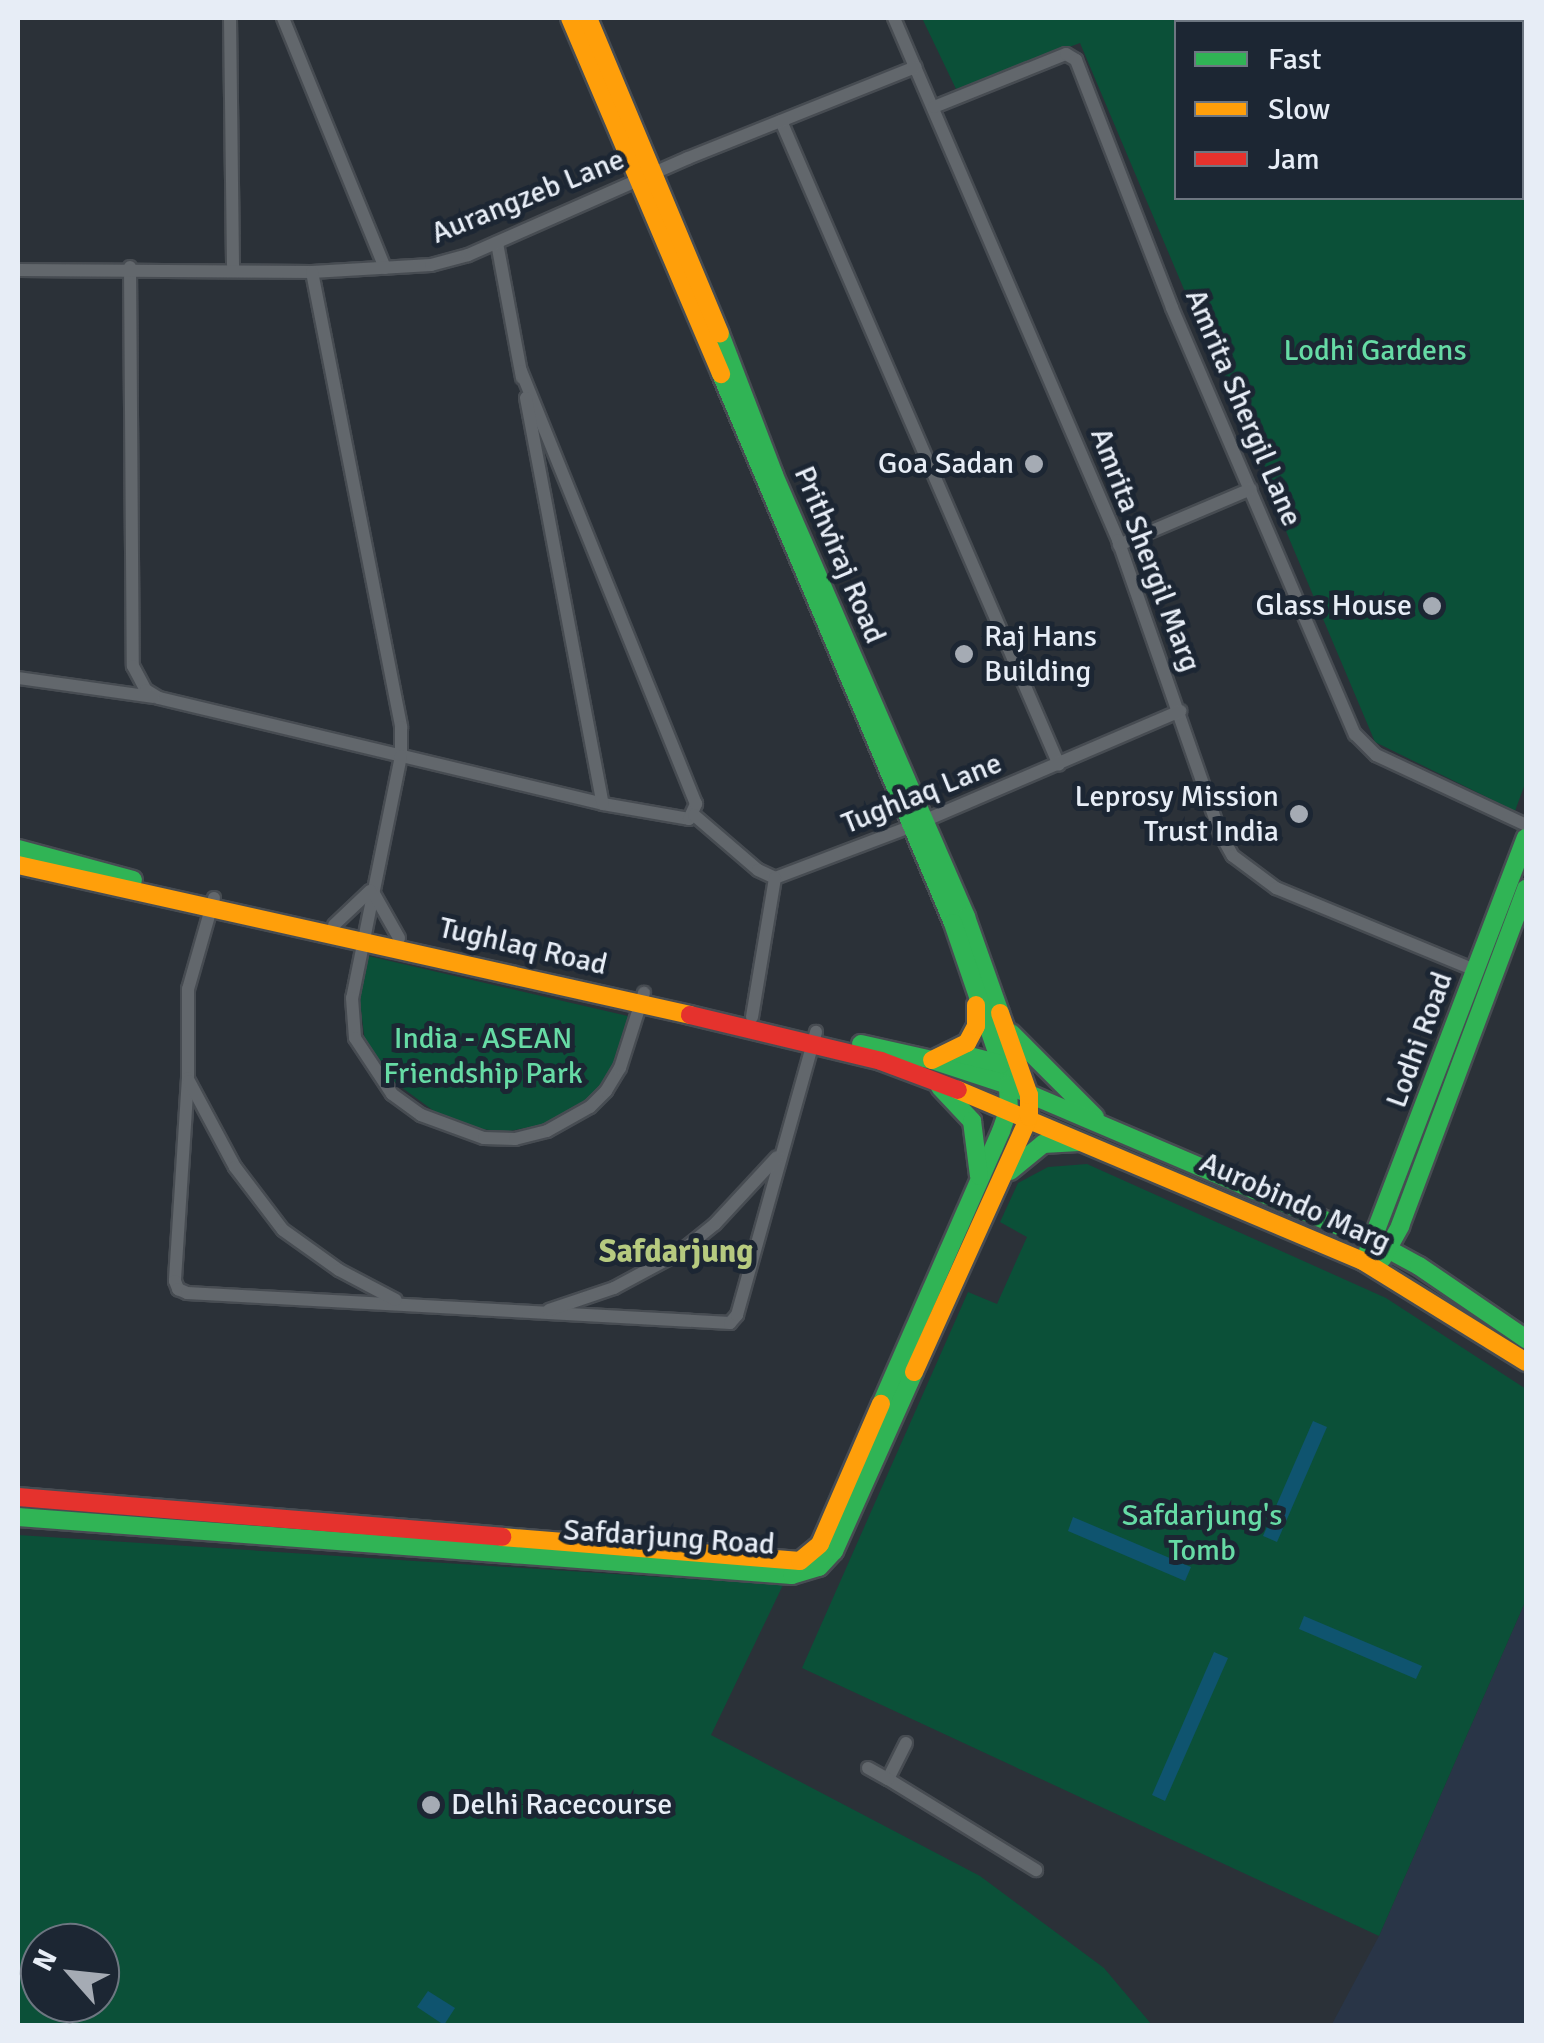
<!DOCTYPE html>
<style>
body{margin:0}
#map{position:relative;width:1544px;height:2043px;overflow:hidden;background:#2b3138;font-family:Signika,sans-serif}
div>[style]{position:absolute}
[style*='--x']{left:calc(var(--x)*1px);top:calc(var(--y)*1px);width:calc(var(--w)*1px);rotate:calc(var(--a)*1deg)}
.built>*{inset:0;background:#293547}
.green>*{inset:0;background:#0b5038}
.water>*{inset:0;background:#0f546f}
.roads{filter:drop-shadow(2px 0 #474c52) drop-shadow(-2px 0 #474c52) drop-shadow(0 2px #474c52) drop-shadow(0 -2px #474c52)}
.street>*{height:12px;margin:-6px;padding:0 6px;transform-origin:6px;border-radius:6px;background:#62676c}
.fast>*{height:18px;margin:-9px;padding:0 9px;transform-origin:9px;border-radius:9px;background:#30b455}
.slow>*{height:18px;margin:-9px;padding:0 9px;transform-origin:9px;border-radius:9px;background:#ff9f0a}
.jam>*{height:18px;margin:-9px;padding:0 9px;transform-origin:9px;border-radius:9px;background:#e5322d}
.dots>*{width:28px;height:28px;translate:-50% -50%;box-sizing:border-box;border:5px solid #1c2633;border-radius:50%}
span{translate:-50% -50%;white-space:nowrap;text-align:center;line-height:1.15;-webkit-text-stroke:10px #1c2633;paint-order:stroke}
.street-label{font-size:30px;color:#e7edf6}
.park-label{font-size:30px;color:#66dba5}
.poi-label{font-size:30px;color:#e7edf6}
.right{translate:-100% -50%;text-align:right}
.left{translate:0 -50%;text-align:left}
.neighbourhood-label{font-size:32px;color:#b6ca7f;font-weight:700}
.frame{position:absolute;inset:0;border:20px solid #e7edf6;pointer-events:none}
.legend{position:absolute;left:1174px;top:20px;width:350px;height:180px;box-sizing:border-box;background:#1c2633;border:2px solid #6d7681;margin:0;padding:12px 18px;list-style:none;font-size:30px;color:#e7edf6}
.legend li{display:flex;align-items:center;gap:20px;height:50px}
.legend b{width:50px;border:2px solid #6d7681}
.north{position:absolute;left:20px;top:1923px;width:100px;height:100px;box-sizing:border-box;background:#1c2633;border:2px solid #6d7681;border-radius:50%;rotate:297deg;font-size:28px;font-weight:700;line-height:40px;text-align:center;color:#e7edf6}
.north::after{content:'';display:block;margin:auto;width:35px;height:45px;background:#a5abb4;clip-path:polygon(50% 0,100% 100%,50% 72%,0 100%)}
</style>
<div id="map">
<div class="built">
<div style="clip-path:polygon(1526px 1600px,1526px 2025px,1331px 2026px,1379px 1936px)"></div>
</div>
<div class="green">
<div style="clip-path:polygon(evenodd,922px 18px,1526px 18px,1526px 781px,1515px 811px,1375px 742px,1080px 43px,956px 89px,922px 18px,1176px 22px,1522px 22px,1522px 198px,1176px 198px,1176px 22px)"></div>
<div style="clip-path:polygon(364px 955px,632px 1017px,616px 1066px,594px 1095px,542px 1125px,504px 1132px,467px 1127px,442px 1117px,382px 1073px,365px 1042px,360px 1002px)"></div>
<div style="clip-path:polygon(1087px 1164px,1386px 1298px,1526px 1389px,1526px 1600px,1379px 1936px,802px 1668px,968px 1292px,997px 1304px,1027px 1237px,1000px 1222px,1018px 1183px,1048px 1167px)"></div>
<div style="clip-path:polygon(evenodd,18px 1535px,783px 1585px,711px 1735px,980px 1876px,1104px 1968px,1152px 2025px,18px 2025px,18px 1535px,40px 1943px,100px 1943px,100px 2003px,40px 2003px,40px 1943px)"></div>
</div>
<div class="water">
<div style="clip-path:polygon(1313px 1421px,1327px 1427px,1277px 1542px,1263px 1536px)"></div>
<div style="clip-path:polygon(1073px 1517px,1191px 1567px,1185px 1581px,1068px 1531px)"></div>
<div style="clip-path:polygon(1304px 1616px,1422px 1666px,1416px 1679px,1299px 1629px)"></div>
<div style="clip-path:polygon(1214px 1652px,1228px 1658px,1165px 1801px,1152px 1795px)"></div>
<div style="clip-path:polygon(428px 1991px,455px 2008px,444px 2025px,417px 2007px)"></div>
</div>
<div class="roads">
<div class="street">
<div style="--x:230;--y:18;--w:252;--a:89.3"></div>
<div style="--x:283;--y:18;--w:270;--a:67.8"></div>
<div style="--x:894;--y:18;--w:568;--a:66.77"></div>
<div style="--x:1118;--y:540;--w:310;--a:70.8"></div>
<div style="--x:1220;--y:833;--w:26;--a:61"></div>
<div style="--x:1233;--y:856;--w:54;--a:36.7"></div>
<div style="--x:1276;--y:888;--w:215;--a:22.4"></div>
<div style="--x:934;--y:107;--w:142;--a:-21.9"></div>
<div style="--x:1066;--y:54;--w:12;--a:31"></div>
<div style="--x:1076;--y:60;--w:266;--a:68.8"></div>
<div style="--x:1172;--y:308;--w:464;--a:66.8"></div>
<div style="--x:1355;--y:734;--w:30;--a:45"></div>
<div style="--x:1376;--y:755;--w:166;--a:25"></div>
<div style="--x:781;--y:121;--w:701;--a:66.65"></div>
<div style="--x:497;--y:243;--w:137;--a:79.5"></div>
<div style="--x:130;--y:267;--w:399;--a:89.6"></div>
<div style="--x:133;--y:666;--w:27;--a:62"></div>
<div style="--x:146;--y:690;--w:15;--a:32"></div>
<div style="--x:159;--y:698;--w:456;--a:13.4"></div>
<div style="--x:603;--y:804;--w:87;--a:9.9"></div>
<div style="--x:689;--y:819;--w:17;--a:-65"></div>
<div style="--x:696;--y:804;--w:467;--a:-112"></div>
<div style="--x:18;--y:270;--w:294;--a:0.4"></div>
<div style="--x:312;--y:272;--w:119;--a:-3.4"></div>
<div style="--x:431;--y:265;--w:38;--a:-15"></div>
<div style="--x:468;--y:255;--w:240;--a:-23.8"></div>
<div style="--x:688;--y:158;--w:245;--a:-21.8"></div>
<div style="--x:312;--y:272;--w:464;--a:78.9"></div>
<div style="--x:401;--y:727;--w:29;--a:90"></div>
<div style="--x:401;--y:756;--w:247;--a:101.4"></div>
<div style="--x:352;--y:998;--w:40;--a:85.7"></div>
<div style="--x:355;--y:1038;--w:67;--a:56.5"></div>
<div style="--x:392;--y:1094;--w:36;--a:36"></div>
<div style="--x:421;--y:1115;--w:67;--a:20.1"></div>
<div style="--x:484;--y:1138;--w:31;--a:2"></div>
<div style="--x:515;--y:1139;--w:33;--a:-14"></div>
<div style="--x:547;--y:1131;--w:49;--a:-29.2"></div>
<div style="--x:590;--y:1107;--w:23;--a:-45"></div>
<div style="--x:606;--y:1091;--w:27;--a:-59"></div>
<div style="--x:620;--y:1068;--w:79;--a:-72.3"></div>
<div style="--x:526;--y:398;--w:413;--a:79.3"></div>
<div style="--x:1119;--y:545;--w:143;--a:-23"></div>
<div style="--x:18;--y:678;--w:137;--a:8"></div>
<div style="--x:694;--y:815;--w:84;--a:40.7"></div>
<div style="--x:758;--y:870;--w:19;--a:25"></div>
<div style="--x:775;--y:878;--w:147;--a:-20.8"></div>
<div style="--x:912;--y:826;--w:292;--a:-23.2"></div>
<div style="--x:373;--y:892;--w:53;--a:60.5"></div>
<div style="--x:214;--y:898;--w:95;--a:105.9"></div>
<div style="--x:188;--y:989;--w:89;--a:90"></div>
<div style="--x:188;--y:1078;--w:203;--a:93.7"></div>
<div style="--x:175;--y:1281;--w:9;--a:69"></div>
<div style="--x:178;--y:1289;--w:10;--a:24"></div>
<div style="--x:187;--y:1293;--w:544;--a:3.16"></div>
<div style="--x:730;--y:1323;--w:11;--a:-49"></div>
<div style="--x:737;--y:1315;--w:294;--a:-74.4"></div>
<div style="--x:334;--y:925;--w:50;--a:-43.4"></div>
<div style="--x:752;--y:1017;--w:141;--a:-80.6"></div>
<div style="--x:189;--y:1081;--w:98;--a:61.9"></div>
<div style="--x:235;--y:1167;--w:79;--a:52.7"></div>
<div style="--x:283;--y:1230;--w:69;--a:35.5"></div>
<div style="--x:339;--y:1270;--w:64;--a:27.8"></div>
<div style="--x:549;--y:1310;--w:69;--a:-18.7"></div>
<div style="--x:614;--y:1288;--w:74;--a:-28.3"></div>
<div style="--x:679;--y:1253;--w:46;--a:-38.9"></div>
<div style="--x:715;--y:1224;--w:91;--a:-47.2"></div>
<div style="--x:906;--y:1743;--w:40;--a:116.6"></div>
<div style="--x:888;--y:1779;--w:174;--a:31.6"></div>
<div style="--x:868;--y:1768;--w:23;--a:29"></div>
</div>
<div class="fast">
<div style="--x:720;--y:334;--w:151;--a:69"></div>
<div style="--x:774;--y:475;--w:482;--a:66.5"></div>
<div style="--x:966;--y:917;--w:102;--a:70.5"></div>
<div style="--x:721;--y:374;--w:596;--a:67.09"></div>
<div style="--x:953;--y:923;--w:171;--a:71.2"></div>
<div style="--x:1008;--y:1085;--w:23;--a:88"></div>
<div style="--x:1009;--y:1108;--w:24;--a:109"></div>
<div style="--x:1001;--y:1131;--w:298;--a:113.7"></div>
<div style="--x:18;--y:849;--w:119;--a:15.1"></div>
<div style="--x:1011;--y:1033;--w:119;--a:45"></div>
<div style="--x:861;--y:1044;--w:73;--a:12.7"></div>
<div style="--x:932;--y:1060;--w:80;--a:18.2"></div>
<div style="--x:1008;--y:1085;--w:397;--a:23.1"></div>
<div style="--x:1373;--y:1241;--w:52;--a:28.5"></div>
<div style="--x:1419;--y:1266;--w:130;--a:34.3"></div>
<div style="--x:954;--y:1052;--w:49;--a:14.3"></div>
<div style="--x:940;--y:1087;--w:47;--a:46.7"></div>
<div style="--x:972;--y:1121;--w:55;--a:82.7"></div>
<div style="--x:1010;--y:1171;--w:43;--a:-39.3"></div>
<div style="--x:1043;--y:1144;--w:36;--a:-3"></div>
<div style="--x:1368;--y:1251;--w:442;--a:-69.1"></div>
<div style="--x:1382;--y:1259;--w:38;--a:-61"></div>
<div style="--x:1400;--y:1226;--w:360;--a:-69.5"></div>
<div style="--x:18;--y:1517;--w:776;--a:4.29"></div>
<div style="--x:792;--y:1575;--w:28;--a:-17"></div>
<div style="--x:819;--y:1567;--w:22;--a:-47"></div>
<div style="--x:834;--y:1551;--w:196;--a:-65.9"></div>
</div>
<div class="slow">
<div style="--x:570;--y:18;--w:387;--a:67"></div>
<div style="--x:588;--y:18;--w:342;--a:67.3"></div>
<div style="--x:18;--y:865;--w:689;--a:12.58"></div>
<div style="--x:932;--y:1060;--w:39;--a:-26"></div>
<div style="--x:967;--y:1043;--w:19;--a:-62"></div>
<div style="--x:976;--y:1026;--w:21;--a:-90"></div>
<div style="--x:958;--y:1090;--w:440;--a:22.9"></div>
<div style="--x:1363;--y:1261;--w:192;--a:31.8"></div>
<div style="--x:914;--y:1372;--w:280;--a:-65.7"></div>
<div style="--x:1029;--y:1117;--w:22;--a:-90"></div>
<div style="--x:1029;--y:1095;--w:87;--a:-109.5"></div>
<div style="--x:502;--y:1537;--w:299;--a:4.6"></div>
<div style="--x:800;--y:1561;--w:26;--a:-40"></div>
<div style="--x:820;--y:1544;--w:153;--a:-66.5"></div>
</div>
<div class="jam">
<div style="--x:690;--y:1015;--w:196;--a:13.5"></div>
<div style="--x:881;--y:1061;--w:82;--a:20.6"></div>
<div style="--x:18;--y:1497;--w:486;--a:4.7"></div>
</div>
</div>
<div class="dots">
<div style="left:1034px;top:464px;background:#a5abb4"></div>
<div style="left:1432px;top:606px;background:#a5abb4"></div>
<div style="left:964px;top:654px;background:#a5abb4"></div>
<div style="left:1299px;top:814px;background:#a5abb4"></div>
<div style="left:431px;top:1805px;background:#a5abb4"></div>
</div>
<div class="street-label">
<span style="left:528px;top:197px;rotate:-22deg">Aurangzeb Lane</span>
<span style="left:1243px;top:408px;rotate:67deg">Amrita Shergil Lane</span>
<span style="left:1145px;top:550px;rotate:69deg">Amrita Shergil Marg</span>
<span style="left:839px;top:555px;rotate:67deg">Prithviraj Road</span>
<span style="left:922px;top:794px;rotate:-22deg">Tughlaq Lane</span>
<span style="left:523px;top:947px;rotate:13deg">Tughlaq Road</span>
<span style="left:1420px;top:1040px;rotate:-70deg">Lodhi Road</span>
<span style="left:1295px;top:1203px;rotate:24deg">Aurobindo Marg</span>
<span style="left:669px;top:1538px;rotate:4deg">Safdarjung Road</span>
</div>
<div class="park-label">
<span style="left:1375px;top:351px">Lodhi Gardens</span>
<span style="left:483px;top:1056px">India - ASEAN<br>Friendship Park</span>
<span style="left:1202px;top:1533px">Safdarjung's<br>Tomb</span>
</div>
<div class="poi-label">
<span class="right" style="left:1014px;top:464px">Goa Sadan</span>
<span class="right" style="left:1412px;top:606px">Glass House</span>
<span class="left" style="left:984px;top:654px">Raj Hans<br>Building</span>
<span class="right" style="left:1279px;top:814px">Leprosy Mission<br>Trust India</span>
<span class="left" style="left:451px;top:1805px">Delhi Racecourse</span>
</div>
<div class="neighbourhood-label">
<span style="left:676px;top:1252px">Safdarjung</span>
</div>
<div class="frame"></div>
<ul class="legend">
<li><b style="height:12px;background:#30b455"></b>Fast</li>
<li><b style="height:12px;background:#ff9f0a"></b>Slow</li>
<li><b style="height:12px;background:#e5322d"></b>Jam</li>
</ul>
<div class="north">N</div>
</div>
